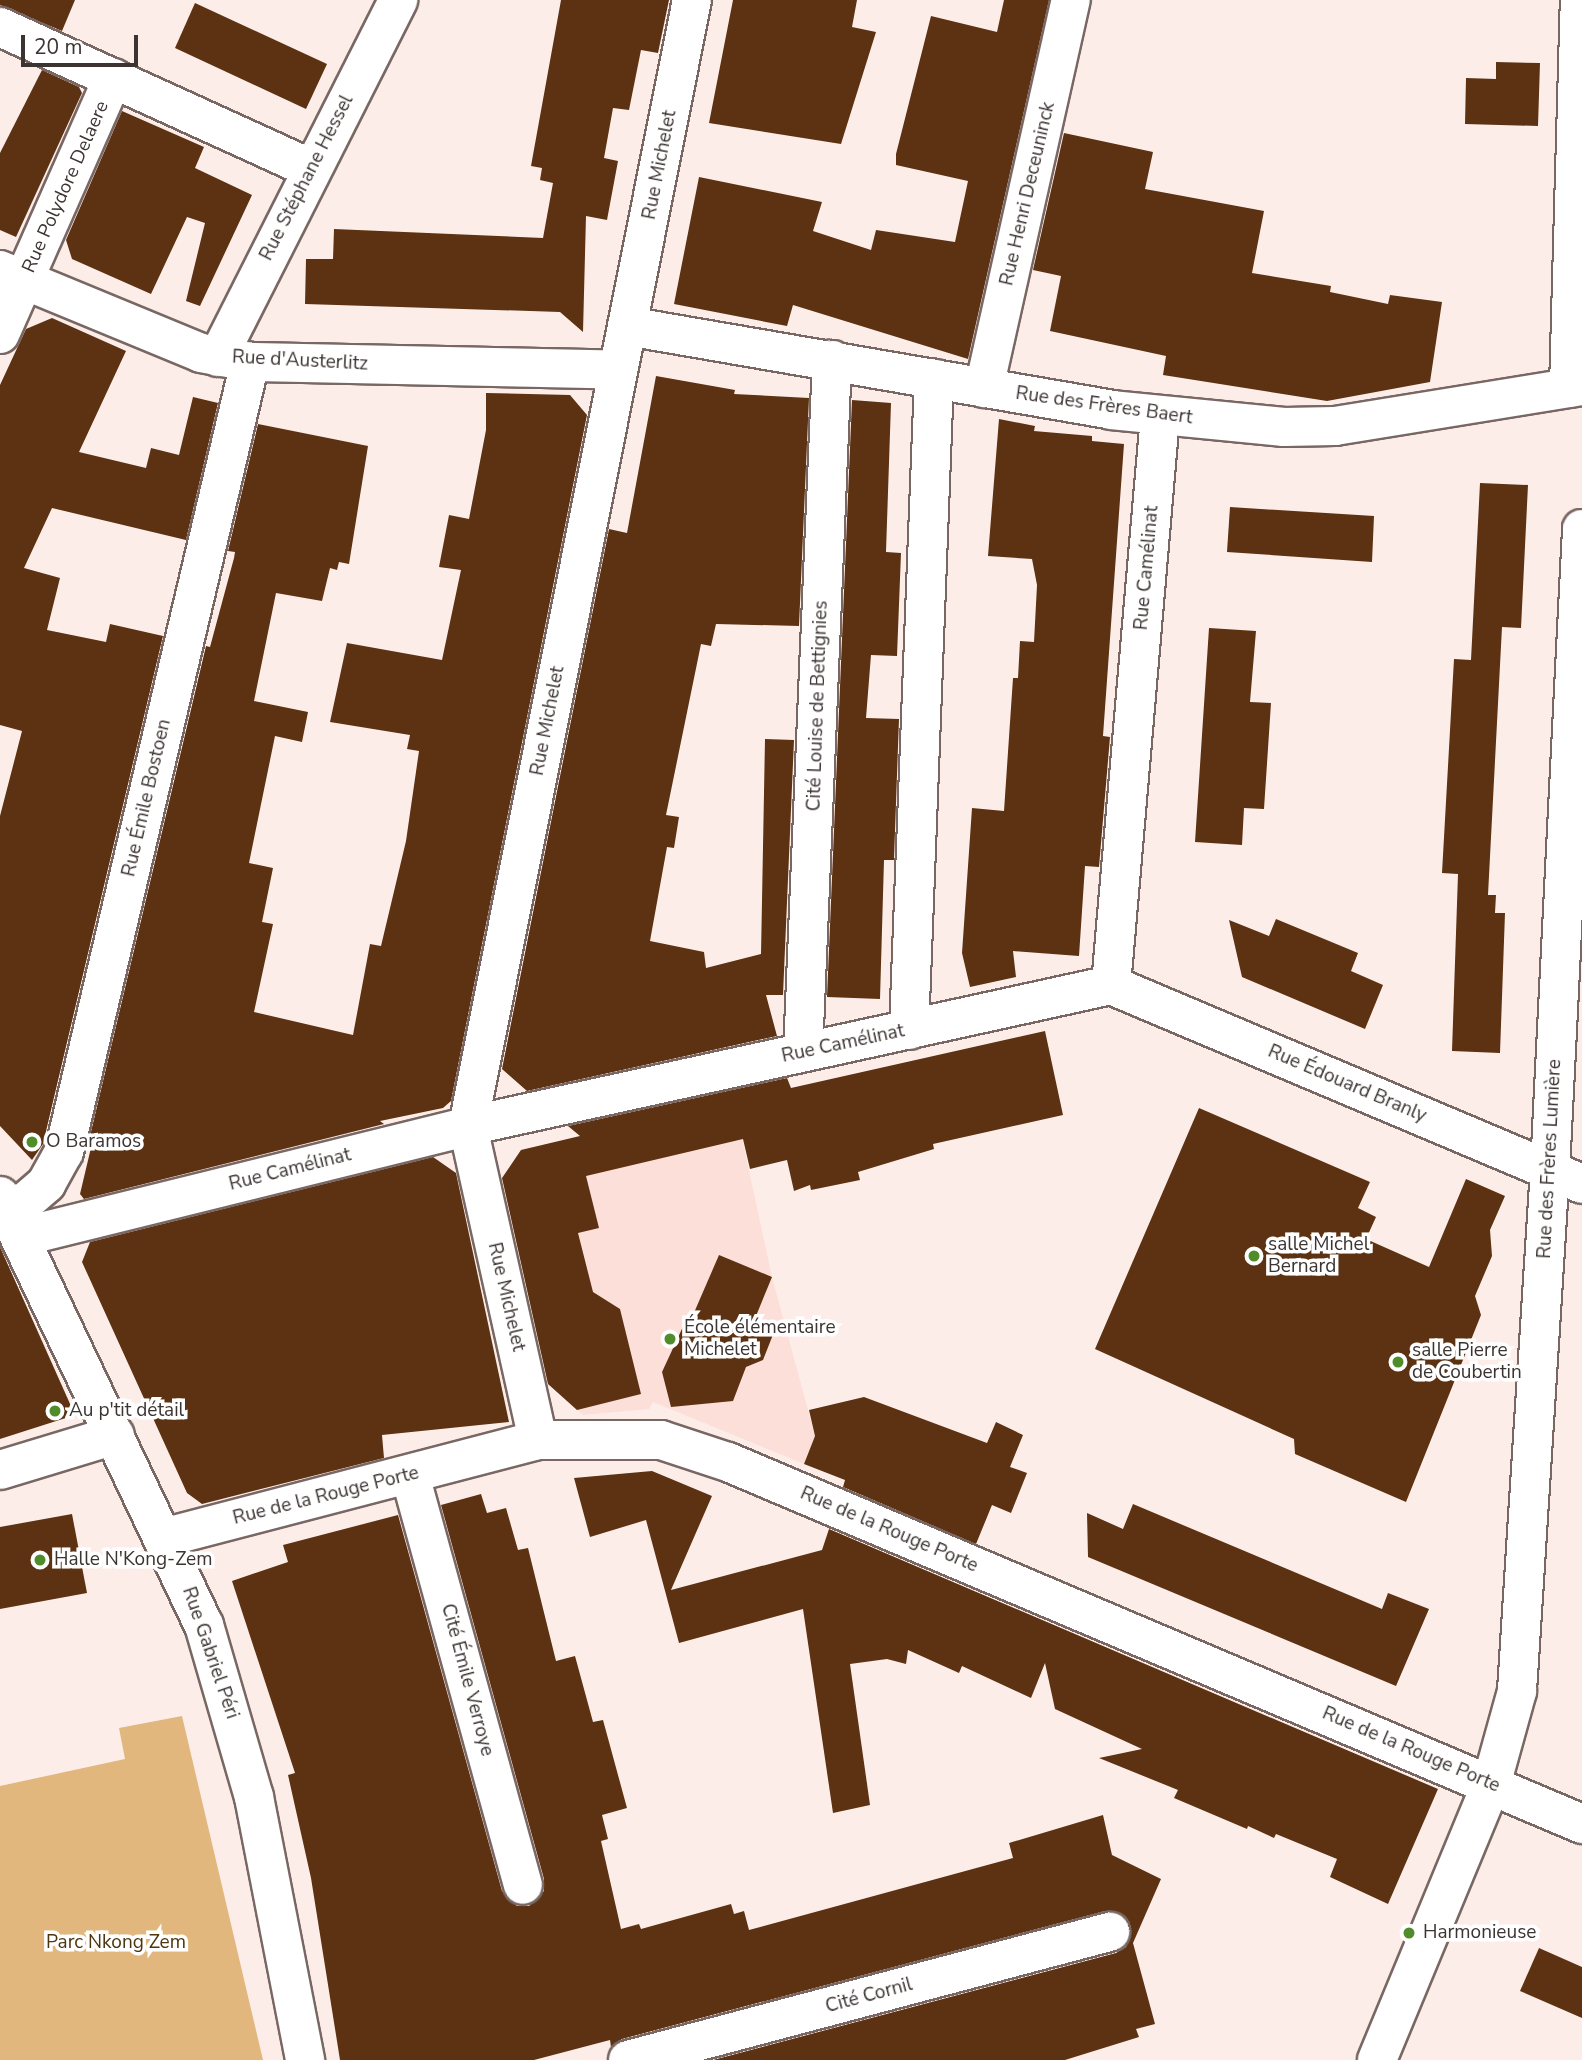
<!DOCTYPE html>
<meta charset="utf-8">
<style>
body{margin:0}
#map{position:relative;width:1582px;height:2060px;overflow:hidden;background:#fdede9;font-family:"Nunito Sans",sans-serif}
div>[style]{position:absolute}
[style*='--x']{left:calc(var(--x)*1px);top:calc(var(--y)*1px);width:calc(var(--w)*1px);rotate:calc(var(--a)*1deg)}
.built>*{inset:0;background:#fcdfd8}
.green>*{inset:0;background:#e2b77e}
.building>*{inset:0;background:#5c3212}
.roads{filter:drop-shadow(2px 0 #786763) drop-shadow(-2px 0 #786763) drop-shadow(0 2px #786763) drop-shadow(0 -2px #786763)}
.street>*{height:38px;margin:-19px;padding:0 19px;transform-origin:19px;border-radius:19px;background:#fff}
.secondary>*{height:38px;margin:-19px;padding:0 19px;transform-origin:19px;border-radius:19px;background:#fff}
.dots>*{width:19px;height:19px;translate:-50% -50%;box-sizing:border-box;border:4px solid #fff;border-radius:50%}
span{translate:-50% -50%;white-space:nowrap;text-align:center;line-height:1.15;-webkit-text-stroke:7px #fff;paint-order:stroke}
.street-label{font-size:19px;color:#3c3433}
.poi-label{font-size:19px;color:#3c3433}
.left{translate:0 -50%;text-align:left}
.park-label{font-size:19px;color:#4d350f}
.scale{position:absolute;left:21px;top:35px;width:117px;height:32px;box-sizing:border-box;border:4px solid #3c3433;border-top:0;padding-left:9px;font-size:21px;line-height:24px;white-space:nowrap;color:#3c3433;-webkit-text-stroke:5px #fff;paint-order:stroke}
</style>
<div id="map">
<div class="built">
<div style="clip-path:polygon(734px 1101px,772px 1277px,815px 1436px,804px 1464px,653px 1402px,649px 1409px,583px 1415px,566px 1400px,510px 1167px,521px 1150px)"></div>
</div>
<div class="green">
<div style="clip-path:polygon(182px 1716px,263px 2060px,0 2060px,0 1786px,125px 1759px,119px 1728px)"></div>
</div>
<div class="building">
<div style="clip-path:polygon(0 0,75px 0,62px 31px,0 5px)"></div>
<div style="clip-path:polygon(561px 0,669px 0,658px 53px,641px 50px,629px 110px,613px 108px,604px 158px,618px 161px,607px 220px,586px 216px,583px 332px,560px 312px,305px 304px,306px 259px,333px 259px,334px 229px,543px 238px,553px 183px,540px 180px,542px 168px,531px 166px)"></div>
<div style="clip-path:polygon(733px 0,857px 0,852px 27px,876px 32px,841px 144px,709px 123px)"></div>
<div style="clip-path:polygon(1004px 0,1049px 0,968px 359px,793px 305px,787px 326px,674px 304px,699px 177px,822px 202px,813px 231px,871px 250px,876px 230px,955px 242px,968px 181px,896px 165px,896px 154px,931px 16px,997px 32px)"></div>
<div style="clip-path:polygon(195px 3px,327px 64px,306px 109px,175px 48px)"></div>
<div style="clip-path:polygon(1496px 62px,1540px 63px,1538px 126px,1465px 124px,1466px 78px,1496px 79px)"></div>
<div style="clip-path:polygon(42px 70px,79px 87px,82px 93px,16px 237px,0 230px,0 153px)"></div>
<div style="clip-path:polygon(122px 111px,204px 147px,195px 168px,252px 195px,200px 306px,186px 301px,205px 223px,187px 217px,151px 294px,72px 259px,66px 240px)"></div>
<div style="clip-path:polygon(1064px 133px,1153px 152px,1145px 189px,1264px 211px,1252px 273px,1331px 286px,1330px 292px,1388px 304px,1390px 295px,1442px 302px,1430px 382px,1327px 401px,1163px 375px,1166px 356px,1050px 331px,1061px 276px,1033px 270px)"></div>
<div style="clip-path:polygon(52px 318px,126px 351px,79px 452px,146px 468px,151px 448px,179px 455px,193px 397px,218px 403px,186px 540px,52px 508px,24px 568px,60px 578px,47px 630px,106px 642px,110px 624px,163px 636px,43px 1144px,32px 1160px,0 1126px,0 816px,22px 731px,0 725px,0 385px,26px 329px)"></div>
<div style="clip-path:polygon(656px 376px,735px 390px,734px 394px,809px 398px,799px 626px,716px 624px,711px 646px,701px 644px,666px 815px,679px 817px,674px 848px,667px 847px,650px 941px,704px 952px,706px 968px,761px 954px,765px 739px,794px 740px,783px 995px,766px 995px,777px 1036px,527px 1091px,502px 1069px,609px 529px,627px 533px)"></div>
<div style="clip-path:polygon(486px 393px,570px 395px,587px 415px,451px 1101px,443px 1108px,380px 1121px,384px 1124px,84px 1199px,80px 1194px,94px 1135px,90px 1136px,206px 646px,210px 647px,234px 558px,235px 552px,228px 551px,258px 424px,368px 446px,349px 564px,339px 562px,337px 570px,330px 568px,322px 601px,276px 593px,254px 701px,308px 712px,302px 742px,275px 736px,249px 863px,273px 868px,262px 922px,273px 924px,254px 1012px,353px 1035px,370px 944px,381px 946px,406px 841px,419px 751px,407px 749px,410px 735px,330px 722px,347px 643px,442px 660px,461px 570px,439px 567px,449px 515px,469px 519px,486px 430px)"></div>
<div style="clip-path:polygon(852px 400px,891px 403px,886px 552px,901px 553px,897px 656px,871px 655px,866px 718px,899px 719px,894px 860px,884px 860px,880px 999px,827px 997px)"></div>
<div style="clip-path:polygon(999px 419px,1035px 426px,1034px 431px,1092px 436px,1092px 441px,1124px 444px,1103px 736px,1110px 737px,1099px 867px,1085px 866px,1079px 956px,1013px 951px,1016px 977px,970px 987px,962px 953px,972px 808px,1004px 811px,1013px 678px,1018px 678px,1020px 641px,1034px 642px,1037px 585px,1032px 559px,988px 556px)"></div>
<div style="clip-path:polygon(1480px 483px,1528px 485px,1521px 628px,1502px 627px,1488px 895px,1496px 895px,1495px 913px,1505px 913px,1500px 1053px,1452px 1051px,1458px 874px,1442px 873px,1454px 659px,1471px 660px)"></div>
<div style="clip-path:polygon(1230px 507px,1374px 516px,1372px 562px,1227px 552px)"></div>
<div style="clip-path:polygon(1209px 628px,1256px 631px,1250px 702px,1271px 703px,1264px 809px,1244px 808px,1242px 845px,1195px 842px)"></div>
<div style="clip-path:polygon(1276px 919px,1358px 953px,1351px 971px,1383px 985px,1365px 1029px,1242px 977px,1229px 920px,1269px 936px)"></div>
<div style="clip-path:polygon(1045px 1031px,1063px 1115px,933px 1144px,934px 1149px,858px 1172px,860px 1180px,811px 1190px,810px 1185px,794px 1191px,787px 1160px,750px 1169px,743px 1139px,586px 1176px,599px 1228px,578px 1233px,593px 1292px,620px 1309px,641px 1394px,577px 1410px,548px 1384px,502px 1178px,521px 1150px,580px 1136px,568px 1126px,787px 1078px,791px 1088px)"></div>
<div style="clip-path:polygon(1199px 1108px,1370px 1182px,1358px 1208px,1376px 1217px,1366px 1239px,1429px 1267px,1466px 1179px,1505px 1196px,1490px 1230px,1492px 1256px,1475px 1296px,1481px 1315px,1406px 1502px,1295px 1454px,1294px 1439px,1095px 1349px)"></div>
<div style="clip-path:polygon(433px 1157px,456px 1173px,509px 1422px,382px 1435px,384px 1458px,202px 1504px,187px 1493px,82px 1262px,90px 1242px)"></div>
<div style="clip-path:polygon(0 1247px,75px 1415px,0 1439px)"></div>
<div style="clip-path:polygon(719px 1255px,772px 1277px,749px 1333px,776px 1327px,763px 1360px,746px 1367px,733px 1401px,671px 1407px,662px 1372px,687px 1318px,693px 1315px)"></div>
<div style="clip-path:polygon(864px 1397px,987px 1443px,996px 1422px,1023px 1435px,1010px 1467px,1027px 1473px,1011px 1513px,992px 1505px,976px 1544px,843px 1487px,845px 1480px,804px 1464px,815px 1436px,809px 1410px)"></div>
<div style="clip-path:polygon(652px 1471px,712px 1496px,671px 1590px,822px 1550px,829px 1529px,1438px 1789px,1388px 1904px,1330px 1877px,1337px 1859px,1276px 1834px,1274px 1838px,1248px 1826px,1247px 1829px,1174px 1798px,1178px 1790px,1099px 1758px,1142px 1749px,1055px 1709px,1045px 1663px,1031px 1698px,962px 1666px,959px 1673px,908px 1650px,906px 1664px,887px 1659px,850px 1664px,870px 1805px,833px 1813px,803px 1609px,679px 1643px,646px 1520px,590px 1537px,574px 1478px)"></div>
<div style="clip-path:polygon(481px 1494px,487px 1513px,506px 1508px,518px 1550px,528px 1548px,556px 1661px,575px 1656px,593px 1722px,603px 1720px,627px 1808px,602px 1815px,608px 1839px,601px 1841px,621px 1929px,639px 1924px,641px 1929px,731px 1904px,734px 1914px,744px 1911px,749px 1930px,1013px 1858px,1009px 1843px,1103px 1815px,1112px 1855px,1161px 1879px,1133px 1943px,1155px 2024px,1136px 2029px,1139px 2037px,1065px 2060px,713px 2060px,1116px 1953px,1126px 1947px,1131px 1927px,1125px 1916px,1105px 1911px,622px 2039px,611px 2047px,610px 2040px,534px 2060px,340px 2060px,311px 1878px,288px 1775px,295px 1773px,232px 1581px,288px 1562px,283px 1545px,398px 1515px,502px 1891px,517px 1906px,529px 1906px,544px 1891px,544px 1879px,441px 1505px)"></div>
<div style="clip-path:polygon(1133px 1504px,1382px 1609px,1388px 1593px,1429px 1609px,1396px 1686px,1088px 1557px,1087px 1513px,1123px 1529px)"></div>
<div style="clip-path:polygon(72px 1514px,87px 1593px,0 1609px,0 1527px)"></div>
<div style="clip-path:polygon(1539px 1948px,1582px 1967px,1582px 2018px,1520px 1991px)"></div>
</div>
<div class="roads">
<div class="street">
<div style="--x:0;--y:27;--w:342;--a:24.5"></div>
<div style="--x:0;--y:270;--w:217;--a:22.4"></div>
<div style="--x:201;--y:353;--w:50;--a:10.4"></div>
<div style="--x:250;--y:362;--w:368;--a:1.2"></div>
<div style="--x:627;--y:326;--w:491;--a:9.8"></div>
<div style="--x:1111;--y:410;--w:174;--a:5.6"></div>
<div style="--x:1284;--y:427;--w:51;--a:-1.1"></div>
<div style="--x:1335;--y:426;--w:250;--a:-9.2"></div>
<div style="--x:0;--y:334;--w:280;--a:-66.2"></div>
<div style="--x:218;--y:357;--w:400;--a:-63.2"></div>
<div style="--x:984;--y:388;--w:398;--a:-77.4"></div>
<div style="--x:1569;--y:388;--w:388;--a:-88.4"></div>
<div style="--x:1111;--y:985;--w:570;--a:-85.07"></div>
<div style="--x:1111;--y:985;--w:511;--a:22.9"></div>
<div style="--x:909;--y:1030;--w:652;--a:-87.8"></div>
<div style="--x:803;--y:1052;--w:693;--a:-87.6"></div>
<div style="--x:10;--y:1215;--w:48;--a:-40.7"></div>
<div style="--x:46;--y:1184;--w:37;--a:-61"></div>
<div style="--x:64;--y:1152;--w:812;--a:-76.75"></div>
<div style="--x:21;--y:1237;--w:461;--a:-13.9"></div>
<div style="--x:468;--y:1126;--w:658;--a:-12.37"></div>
<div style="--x:538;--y:1440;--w:322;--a:-102.6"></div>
<div style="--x:468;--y:1126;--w:1148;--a:-78.75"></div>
<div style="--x:0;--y:1470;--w:120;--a:-16.9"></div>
<div style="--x:410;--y:1475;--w:425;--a:74.6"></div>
<div style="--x:166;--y:1537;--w:384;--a:-14.6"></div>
<div style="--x:538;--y:1440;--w:123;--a:0"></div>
<div style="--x:661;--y:1440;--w:71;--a:18.2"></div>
<div style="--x:728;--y:1462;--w:928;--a:22.97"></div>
<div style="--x:628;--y:2060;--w:499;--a:-14.9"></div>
<div style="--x:1377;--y:2060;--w:298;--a:-67.5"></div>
<div style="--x:1491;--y:1785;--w:98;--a:-74.5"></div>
<div style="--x:1517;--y:1691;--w:522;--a:-86.38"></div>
<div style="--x:1550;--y:1170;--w:642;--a:-87.14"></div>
</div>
<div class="secondary">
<div style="--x:0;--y:1196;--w:475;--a:64.6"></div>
<div style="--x:204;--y:1625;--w:179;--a:73.8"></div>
<div style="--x:254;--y:1797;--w:268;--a:79"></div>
</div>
</div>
<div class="dots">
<div style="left:32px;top:1142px;background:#518c2a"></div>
<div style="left:1254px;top:1256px;background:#518c2a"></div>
<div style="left:670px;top:1339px;background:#518c2a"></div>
<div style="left:1398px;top:1362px;background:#518c2a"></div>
<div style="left:55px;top:1411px;background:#518c2a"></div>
<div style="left:40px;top:1560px;background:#518c2a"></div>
<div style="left:1409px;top:1933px;background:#518c2a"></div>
</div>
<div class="street-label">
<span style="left:660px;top:165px;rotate:-79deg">Rue Michelet</span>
<span style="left:307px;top:178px;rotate:-63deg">Rue Stéphane Hessel</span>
<span style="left:66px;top:187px;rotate:-66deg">Rue Polydore Delaere</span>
<span style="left:1028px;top:194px;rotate:-77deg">Rue Henri Deceuninck</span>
<span style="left:300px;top:361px;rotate:3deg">Rue d'Austerlitz</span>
<span style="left:1104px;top:406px;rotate:8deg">Rue des Frères Baert</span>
<span style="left:1147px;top:568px;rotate:-85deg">Rue Camélinat</span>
<span style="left:818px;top:706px;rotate:-88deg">Cité Louise de Bettignies</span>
<span style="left:548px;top:721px;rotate:-79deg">Rue Michelet</span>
<span style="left:147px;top:798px;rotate:-77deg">Rue Émile Bostoen</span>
<span style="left:843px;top:1044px;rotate:-12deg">Rue Camélinat</span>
<span style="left:1347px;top:1084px;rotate:23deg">Rue Édouard Branly</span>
<span style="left:1550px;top:1159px;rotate:-87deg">Rue des Frères Lumière</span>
<span style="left:290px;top:1170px;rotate:-14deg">Rue Camélinat</span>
<span style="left:506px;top:1297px;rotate:77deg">Rue Michelet</span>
<span style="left:326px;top:1496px;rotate:-14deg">Rue de la Rouge Porte</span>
<span style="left:889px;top:1530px;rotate:23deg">Rue de la Rouge Porte</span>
<span style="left:210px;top:1653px;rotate:71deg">Rue Gabriel Péri</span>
<span style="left:467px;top:1680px;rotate:75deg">Cité Émile Verroye</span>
<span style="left:1411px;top:1750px;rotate:23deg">Rue de la Rouge Porte</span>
<span style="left:869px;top:1996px;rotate:-15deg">Cité Cornil</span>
</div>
<div class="poi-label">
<span class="left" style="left:46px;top:1142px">O Baramos</span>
<span class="left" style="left:1268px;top:1256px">salle Michel<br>Bernard</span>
<span class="left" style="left:684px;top:1339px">École élémentaire<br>Michelet</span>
<span class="left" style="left:1412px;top:1362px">salle Pierre<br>de Coubertin</span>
<span class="left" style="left:69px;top:1411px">Au p'tit détail</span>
<span class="left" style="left:54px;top:1560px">Halle N'Kong-Zem</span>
<span class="left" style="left:1423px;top:1933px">Harmonieuse</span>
</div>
<div class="park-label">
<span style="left:116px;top:1943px">Parc Nkong Zem</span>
</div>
<div class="scale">20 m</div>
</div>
